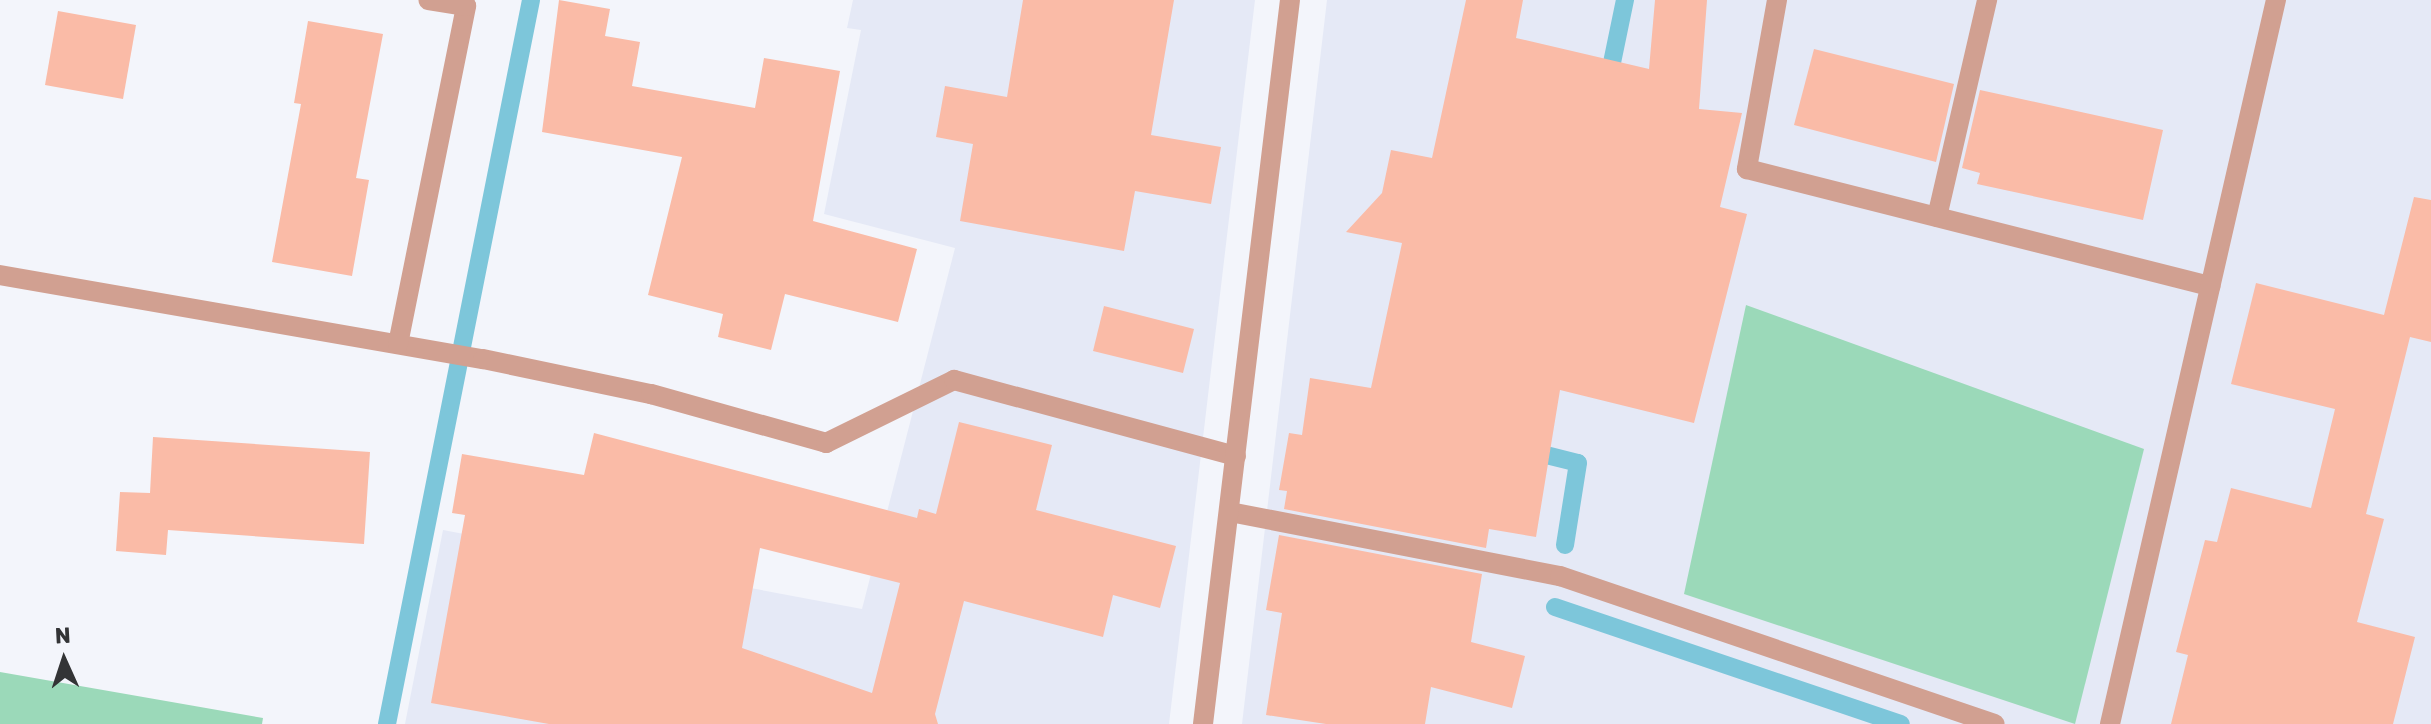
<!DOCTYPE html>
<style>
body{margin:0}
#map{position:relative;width:2431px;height:724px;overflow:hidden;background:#f3f5fb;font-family:Rubik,sans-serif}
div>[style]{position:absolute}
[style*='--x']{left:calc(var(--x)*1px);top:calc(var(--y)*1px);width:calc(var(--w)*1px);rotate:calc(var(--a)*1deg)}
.built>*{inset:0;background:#e5e9f6}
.green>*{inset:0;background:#9bd9b9}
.stream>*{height:18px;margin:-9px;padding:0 9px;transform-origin:9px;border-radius:9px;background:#7dc6da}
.building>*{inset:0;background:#fabba7}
.minor>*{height:20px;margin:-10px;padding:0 10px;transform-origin:10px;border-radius:10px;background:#d1a091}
span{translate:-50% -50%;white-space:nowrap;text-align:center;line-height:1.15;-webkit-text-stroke:6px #f3f5fb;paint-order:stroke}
.north{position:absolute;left:24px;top:620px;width:80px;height:80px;-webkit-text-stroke:6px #f3f5fb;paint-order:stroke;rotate:357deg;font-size:22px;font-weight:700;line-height:32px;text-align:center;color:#333436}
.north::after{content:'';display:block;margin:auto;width:28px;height:36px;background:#333436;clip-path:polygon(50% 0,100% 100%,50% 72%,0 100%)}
</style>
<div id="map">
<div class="built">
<div style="clip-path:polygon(853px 0,1255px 0,1169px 724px,405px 724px,443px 530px,862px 609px,955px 248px,824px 214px,861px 30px,847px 28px)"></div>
<div style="clip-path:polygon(1327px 0,2431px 0,2431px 724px,1242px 724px)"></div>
</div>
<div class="green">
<div style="clip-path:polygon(1746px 305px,2144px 449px,2075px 724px,1684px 594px)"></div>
<div style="clip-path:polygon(0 672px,263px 718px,262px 724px,0 724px)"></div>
</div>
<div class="stream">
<div style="--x:1608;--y:82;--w:84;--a:-78.3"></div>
<div style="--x:1535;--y:445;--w:7;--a:98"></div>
<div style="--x:1534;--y:452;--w:45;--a:14"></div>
<div style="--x:1578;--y:463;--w:83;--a:99"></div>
<div style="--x:1555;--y:607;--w:365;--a:18.7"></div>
<div style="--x:387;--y:724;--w:738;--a:-78.75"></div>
</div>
<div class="building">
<div style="clip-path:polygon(559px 0,610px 9px,605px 36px,640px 42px,632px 86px,755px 108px,764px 58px,840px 71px,813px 221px,917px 249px,898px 322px,785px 294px,771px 350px,718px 337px,723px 314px,648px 295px,682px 157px,542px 132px)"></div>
<div style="clip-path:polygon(1023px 0,1174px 0,1151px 135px,1221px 147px,1211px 204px,1135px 191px,1124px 251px,960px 221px,973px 144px,936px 137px,945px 86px,1007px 97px)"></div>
<div style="clip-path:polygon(1466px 0,1523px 0,1516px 38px,1649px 69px,1655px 0,1707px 0,1699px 109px,1742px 113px,1720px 207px,1747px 214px,1694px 423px,1560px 390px,1536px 537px,1489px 529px,1486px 548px,1284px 509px,1287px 491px,1279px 490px,1289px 433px,1302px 435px,1310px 378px,1371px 388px,1402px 243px,1346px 232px,1382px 193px,1391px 150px,1432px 158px)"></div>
<div style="clip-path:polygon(58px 11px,136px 25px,123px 99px,45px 85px)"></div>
<div style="clip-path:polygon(308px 21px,383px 34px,356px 178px,369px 180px,352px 276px,272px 262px,301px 104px,294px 103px)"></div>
<div style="clip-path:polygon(1814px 49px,1954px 84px,1936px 162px,1794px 125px)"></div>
<div style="clip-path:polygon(1980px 90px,2163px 130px,2143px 220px,1977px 184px,1980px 173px,1962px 168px)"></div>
<div style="clip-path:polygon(2414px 197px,2431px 200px,2431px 342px,2410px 337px,2366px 514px,2384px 519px,2357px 622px,2415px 637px,2393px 724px,2171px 724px,2188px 655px,2176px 652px,2205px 540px,2217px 542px,2231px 488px,2311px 508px,2335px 409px,2231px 384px,2256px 283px,2384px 315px)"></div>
<div style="clip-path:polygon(1104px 306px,1194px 329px,1183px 373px,1093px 351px)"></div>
<div style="clip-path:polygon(evenodd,959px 422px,1052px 445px,1036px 510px,1176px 546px,1160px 608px,1113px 595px,1103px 637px,964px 601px,935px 714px,938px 724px,549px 724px,431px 703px,465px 515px,452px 513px,462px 454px,584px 475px,594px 433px,917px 518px,919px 509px,936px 514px,959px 422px,760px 548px,900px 583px,872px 693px,742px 648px,760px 548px)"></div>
<div style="clip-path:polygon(153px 437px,370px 452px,364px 544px,168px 530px,166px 555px,116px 551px,120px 492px,150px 493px)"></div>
<div style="clip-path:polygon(1279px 535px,1482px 574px,1471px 642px,1525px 656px,1512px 708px,1431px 687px,1425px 724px,1326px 724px,1266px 715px,1282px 613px,1266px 610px)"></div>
</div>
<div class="minor">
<div style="--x:1777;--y:0;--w:172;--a:100.1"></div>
<div style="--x:1747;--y:169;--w:478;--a:14.2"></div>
<div style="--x:1937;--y:217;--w:223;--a:-77"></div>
<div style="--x:0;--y:275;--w:490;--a:9.9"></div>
<div style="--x:483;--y:359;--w:172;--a:11.8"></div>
<div style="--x:651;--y:394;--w:182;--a:15.6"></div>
<div style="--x:826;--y:443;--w:143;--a:-26.2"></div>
<div style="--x:954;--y:380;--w:292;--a:15.1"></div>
<div style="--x:398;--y:344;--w:345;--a:-78.6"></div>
<div style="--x:466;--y:6;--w:38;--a:-171"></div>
<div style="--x:1230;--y:512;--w:336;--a:11"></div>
<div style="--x:1560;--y:576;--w:459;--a:18.8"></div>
<div style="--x:1203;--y:724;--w:729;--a:-83.15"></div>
<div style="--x:2110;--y:724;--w:743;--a:-77.09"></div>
</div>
<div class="north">N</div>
</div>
